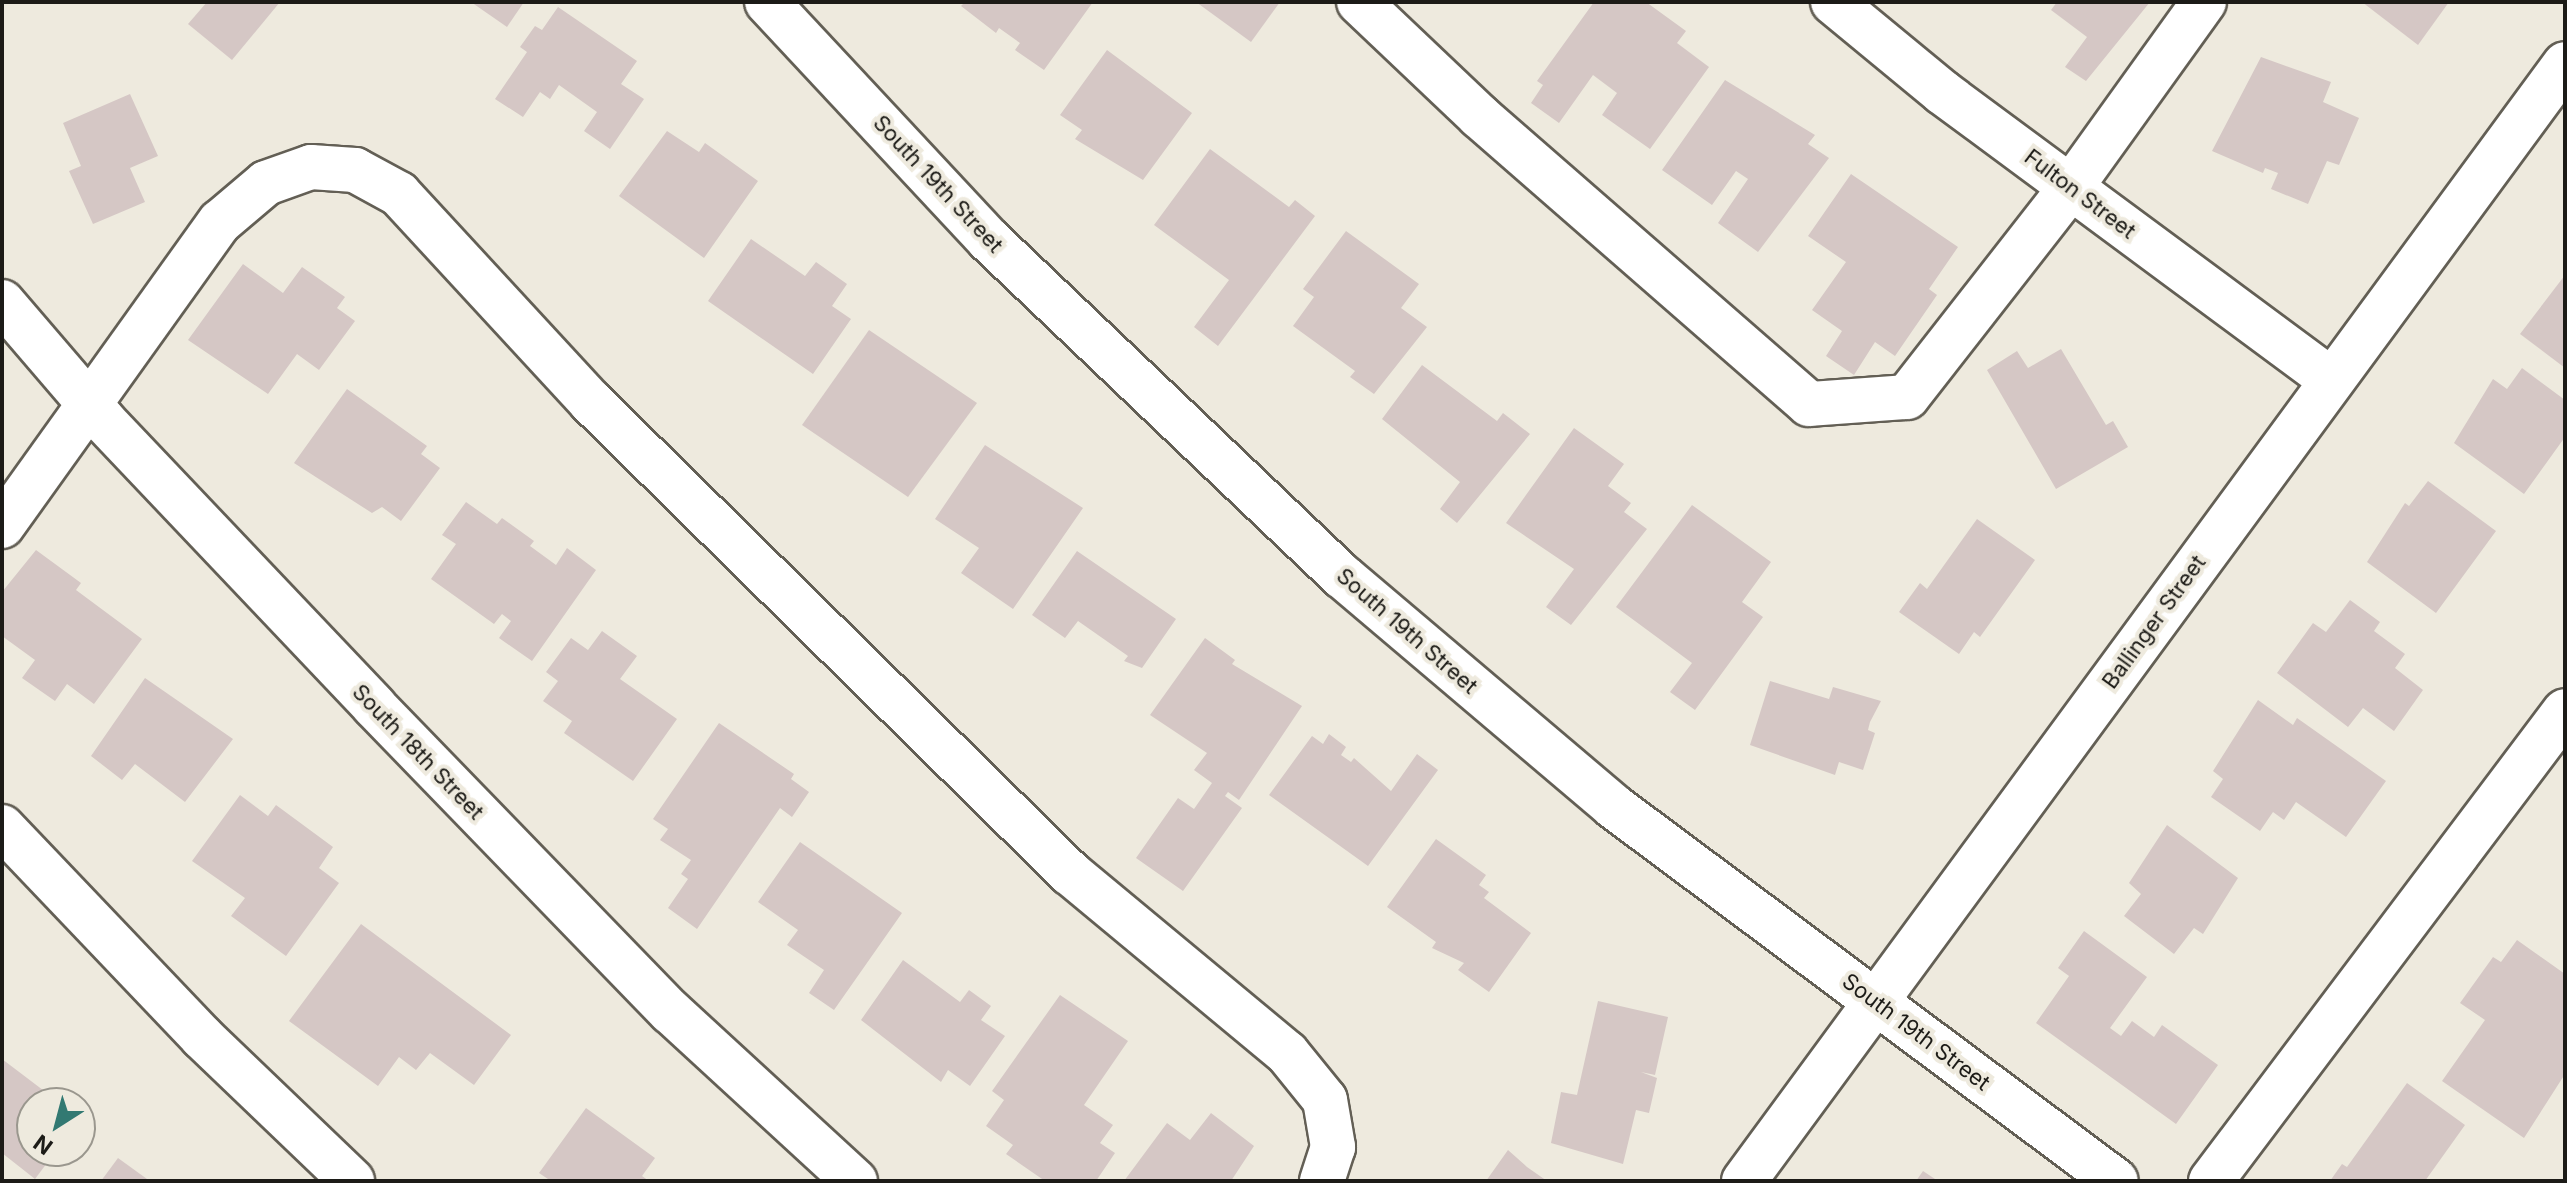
<!DOCTYPE html>
<style>
body{margin:0}
#map{position:relative;width:2567px;height:1183px;overflow:hidden;background:#eeeade;font-family:Inter,sans-serif}
div>[style]{position:absolute}
[style*='--x']{left:calc(var(--x)*1px);top:calc(var(--y)*1px);width:calc(var(--w)*1px);rotate:calc(var(--a)*1deg)}
.building>*{inset:0;background:#d5c7c5}
.roads{filter:drop-shadow(2px 0 #635f55) drop-shadow(-2px 0 #635f55) drop-shadow(0 2px #635f55) drop-shadow(0 -2px #635f55)}
.minor>*{height:44px;margin:-22px;padding:0 22px;transform-origin:22px;border-radius:22px;background:#fff}
span{translate:-50% -50%;white-space:nowrap;text-align:center;line-height:1.15;-webkit-text-stroke:8px #eeeade;paint-order:stroke}
.street-label{font-size:22px;color:#1c1b17}
.frame{position:absolute;inset:0;border:4px solid #1c1b17;pointer-events:none}
.north{position:absolute;left:16px;top:1087px;width:80px;height:80px;box-sizing:border-box;background:#eeeade;border:2px solid #9a978e;border-radius:50%;rotate:216deg;font-size:22px;font-weight:700;line-height:32px;text-align:center;color:#1c1b17}
.north::after{content:'';display:block;margin:auto;width:28px;height:36px;background:#327972;clip-path:polygon(50% 0,100% 100%,50% 72%,0 100%)}
</style>
<div id="map">
<div class="building">
<div style="clip-path:polygon(207px 2px,280px 2px,232px 60px,188px 24px)"></div>
<div style="clip-path:polygon(471px 2px,524px 2px,507px 27px)"></div>
<div style="clip-path:polygon(965px 2px,1093px 2px,1044px 70px,1015px 50px,1020px 43px,999px 28px,996px 33px,961px 6px)"></div>
<div style="clip-path:polygon(1196px 2px,1280px 2px,1251px 42px)"></div>
<div style="clip-path:polygon(1594px 2px,1646px 2px,1686px 31px,1677px 43px,1709px 67px,1650px 149px,1602px 115px,1617px 93px,1593px 75px,1559px 123px,1531px 103px,1543px 85px,1537px 81px)"></div>
<div style="clip-path:polygon(2057px 2px,2150px 2px,2086px 81px,2065px 67px,2087px 37px,2051px 10px)"></div>
<div style="clip-path:polygon(2362px 2px,2449px 2px,2418px 45px)"></div>
<div style="clip-path:polygon(558px 7px,637px 61px,621px 84px,644px 99px,610px 149px,584px 131px,597px 112px,559px 85px,550px 99px,540px 92px,523px 117px,495px 99px,527px 52px,520px 47px,535px 26px,542px 30px)"></div>
<div style="clip-path:polygon(1107px 50px,1192px 113px,1143px 180px,1075px 139px,1082px 130px,1060px 115px)"></div>
<div style="clip-path:polygon(2261px 57px,2331px 82px,2323px 102px,2359px 118px,2339px 165px,2327px 161px,2308px 204px,2271px 189px,2278px 173px,2265px 168px,2263px 173px,2212px 151px)"></div>
<div style="clip-path:polygon(1725px 80px,1815px 135px,1808px 144px,1829px 158px,1758px 252px,1718px 223px,1748px 179px,1736px 171px,1712px 205px,1662px 170px)"></div>
<div style="clip-path:polygon(130px 94px,158px 156px,130px 168px,145px 202px,93px 224px,69px 171px,81px 166px,63px 123px)"></div>
<div style="clip-path:polygon(667px 131px,699px 152px,705px 143px,758px 181px,704px 258px,619px 196px)"></div>
<div style="clip-path:polygon(1210px 149px,1289px 207px,1295px 200px,1315px 216px,1218px 346px,1194px 327px,1229px 280px,1154px 225px)"></div>
<div style="clip-path:polygon(1851px 174px,1958px 247px,1929px 289px,1937px 295px,1895px 356px,1875px 342px,1854px 375px,1826px 356px,1842px 331px,1812px 310px,1846px 262px,1808px 236px)"></div>
<div style="clip-path:polygon(1346px 231px,1419px 284px,1401px 308px,1427px 327px,1374px 394px,1350px 377px,1355px 371px,1293px 326px,1314px 297px,1303px 289px)"></div>
<div style="clip-path:polygon(751px 239px,805px 276px,816px 262px,847px 284px,832px 306px,851px 319px,813px 374px,708px 301px)"></div>
<div style="clip-path:polygon(243px 264px,283px 293px,302px 267px,345px 297px,337px 308px,355px 321px,319px 370px,297px 354px,268px 394px,188px 340px)"></div>
<div style="clip-path:polygon(2565px 275px,2565px 368px,2520px 334px)"></div>
<div style="clip-path:polygon(869px 330px,977px 403px,908px 497px,802px 425px)"></div>
<div style="clip-path:polygon(2061px 349px,2106px 425px,2113px 421px,2128px 447px,2056px 489px,1987px 370px,2017px 351px,2028px 368px)"></div>
<div style="clip-path:polygon(1422px 365px,1497px 421px,1503px 413px,1530px 434px,1457px 523px,1440px 509px,1460px 482px,1382px 419px)"></div>
<div style="clip-path:polygon(2522px 368px,2565px 400px,2565px 437px,2524px 494px,2454px 443px,2493px 379px,2507px 389px)"></div>
<div style="clip-path:polygon(347px 389px,427px 446px,421px 454px,440px 468px,401px 521px,382px 507px,372px 513px,294px 463px)"></div>
<div style="clip-path:polygon(1574px 428px,1624px 464px,1608px 486px,1631px 503px,1624px 512px,1647px 529px,1571px 625px,1546px 607px,1574px 569px,1506px 523px)"></div>
<div style="clip-path:polygon(985px 445px,1083px 508px,1013px 609px,961px 573px,979px 548px,935px 519px)"></div>
<div style="clip-path:polygon(2428px 481px,2496px 531px,2436px 613px,2367px 562px,2405px 503px,2409px 506px)"></div>
<div style="clip-path:polygon(466px 502px,497px 524px,502px 518px,534px 541px,530px 546px,556px 565px,567px 548px,596px 570px,532px 661px,499px 638px,511px 621px,502px 614px,494px 624px,431px 579px,456px 544px,442px 535px)"></div>
<div style="clip-path:polygon(1692px 505px,1771px 562px,1742px 602px,1763px 617px,1695px 710px,1670px 692px,1692px 663px,1616px 607px)"></div>
<div style="clip-path:polygon(1977px 519px,2035px 560px,1980px 637px,1974px 632px,1959px 654px,1899px 612px,1920px 583px,1927px 589px)"></div>
<div style="clip-path:polygon(36px 550px,81px 583px,76px 590px,142px 639px,94px 704px,67px 684px,55px 701px,22px 678px,35px 660px,2px 636px,2px 592px)"></div>
<div style="clip-path:polygon(1077px 551px,1176px 619px,1142px 668px,1124px 661px,1128px 656px,1078px 621px,1065px 638px,1032px 615px)"></div>
<div style="clip-path:polygon(2350px 600px,2380px 622px,2374px 631px,2405px 654px,2395px 668px,2423px 690px,2394px 731px,2363px 708px,2348px 727px,2277px 673px,2313px 623px,2326px 632px)"></div>
<div style="clip-path:polygon(602px 631px,637px 656px,620px 679px,677px 719px,633px 781px,564px 733px,572px 721px,543px 701px,558px 681px,546px 672px,571px 638px,588px 650px)"></div>
<div style="clip-path:polygon(1205px 638px,1235px 660px,1232px 664px,1302px 706px,1239px 800px,1228px 792px,1225px 796px,1242px 808px,1183px 891px,1136px 858px,1178px 798px,1194px 809px,1212px 783px,1194px 770px,1207px 753px,1150px 715px)"></div>
<div style="clip-path:polygon(145px 678px,233px 739px,185px 802px,135px 764px,122px 780px,91px 756px)"></div>
<div style="clip-path:polygon(1770px 681px,1829px 699px,1833px 687px,1881px 701px,1870px 722px,1868px 730px,1875px 733px,1863px 770px,1839px 762px,1835px 775px,1750px 745px)"></div>
<div style="clip-path:polygon(2258px 700px,2293px 725px,2297px 718px,2386px 781px,2346px 837px,2296px 802px,2284px 820px,2273px 812px,2260px 831px,2211px 797px,2223px 779px,2213px 771px)"></div>
<div style="clip-path:polygon(719px 723px,794px 774px,791px 779px,809px 792px,792px 817px,780px 808px,697px 929px,668px 908px,688px 879px,681px 874px,691px 860px,660px 840px,668px 829px,653px 819px)"></div>
<div style="clip-path:polygon(1329px 734px,1346px 747px,1341px 755px,1351px 762px,1354px 758px,1391px 791px,1417px 754px,1438px 770px,1368px 866px,1269px 795px,1312px 736px,1323px 744px)"></div>
<div style="clip-path:polygon(240px 795px,268px 816px,276px 805px,333px 847px,319px 868px,339px 883px,286px 956px,231px 916px,245px 898px,192px 861px)"></div>
<div style="clip-path:polygon(2167px 825px,2238px 878px,2203px 934px,2194px 928px,2174px 954px,2124px 916px,2141px 894px,2129px 883px)"></div>
<div style="clip-path:polygon(1436px 839px,1486px 875px,1479px 885px,1489px 892px,1484px 898px,1531px 933px,1489px 992px,1458px 970px,1464px 963px,1432px 948px,1436px 942px,1387px 907px)"></div>
<div style="clip-path:polygon(800px 842px,902px 913px,834px 1010px,809px 993px,824px 970px,787px 945px,798px 930px,758px 902px)"></div>
<div style="clip-path:polygon(361px 924px,511px 1035px,474px 1085px,430px 1053px,416px 1070px,399px 1057px,378px 1086px,289px 1021px)"></div>
<div style="clip-path:polygon(2084px 931px,2147px 977px,2110px 1028px,2121px 1036px,2132px 1021px,2154px 1037px,2162px 1025px,2218px 1065px,2176px 1124px,2036px 1023px,2069px 976px,2058px 968px)"></div>
<div style="clip-path:polygon(2517px 940px,2565px 974px,2565px 1074px,2524px 1138px,2442px 1081px,2485px 1020px,2460px 1003px,2493px 957px,2501px 962px)"></div>
<div style="clip-path:polygon(903px 960px,960px 1002px,969px 990px,991px 1006px,981px 1020px,1005px 1036px,970px 1086px,948px 1070px,941px 1082px,861px 1020px)"></div>
<div style="clip-path:polygon(1060px 995px,1128px 1041px,1084px 1105px,1113px 1125px,1100px 1143px,1115px 1153px,1096px 1181px,1045px 1181px,1006px 1154px,1013px 1145px,986px 1126px,1004px 1100px,992px 1091px)"></div>
<div style="clip-path:polygon(1598px 1001px,1668px 1017px,1655px 1075px,1641px 1072px,1657px 1078px,1649px 1113px,1636px 1110px,1623px 1164px,1551px 1143px,1561px 1092px,1577px 1095px)"></div>
<div style="clip-path:polygon(2px 1059px,60px 1103px,32px 1103px,32px 1151px,56px 1151px,35px 1179px,2px 1153px)"></div>
<div style="clip-path:polygon(2407px 1083px,2465px 1125px,2425px 1181px,2330px 1181px,2342px 1164px,2347px 1167px)"></div>
<div style="clip-path:polygon(586px 1108px,655px 1158px,642px 1176px,649px 1181px,551px 1181px,539px 1173px)"></div>
<div style="clip-path:polygon(1211px 1113px,1254px 1146px,1231px 1181px,1124px 1181px,1167px 1123px,1190px 1140px)"></div>
<div style="clip-path:polygon(1508px 1150px,1527px 1167px,1547px 1181px,1486px 1181px)"></div>
<div style="clip-path:polygon(118px 1158px,147px 1179px,146px 1181px,101px 1181px)"></div>
<div style="clip-path:polygon(1923px 1171px,1938px 1181px,1916px 1181px)"></div>
</div>
<div class="roads">
<div class="minor">
<div style="--x:767;--y:2;--w:325;--a:47"></div>
<div style="--x:989;--y:240;--w:487;--a:43.6"></div>
<div style="--x:1342;--y:576;--w:355;--a:40.3"></div>
<div style="--x:1613;--y:806;--w:627;--a:36.71"></div>
<div style="--x:1359;--y:2;--w:166;--a:43.5"></div>
<div style="--x:1479;--y:116;--w:438;--a:41.1"></div>
<div style="--x:1809;--y:404;--w:98;--a:-4.1"></div>
<div style="--x:1907;--y:397;--w:266;--a:-52"></div>
<div style="--x:2071;--y:187;--w:228;--a:-54.3"></div>
<div style="--x:1833;--y:2;--w:141;--a:39.5"></div>
<div style="--x:1942;--y:92;--w:484;--a:36.5"></div>
<div style="--x:2;--y:302;--w:155;--a:49.4"></div>
<div style="--x:103;--y:420;--w:394;--a:46.5"></div>
<div style="--x:374;--y:706;--w:426;--a:45.9"></div>
<div style="--x:671;--y:1012;--w:250;--a:42.6"></div>
<div style="--x:2;--y:526;--w:374;--a:-54.4"></div>
<div style="--x:220;--y:222;--w:60;--a:-40.3"></div>
<div style="--x:266;--y:183;--w:48;--a:-19.6"></div>
<div style="--x:311;--y:167;--w:44;--a:3.9"></div>
<div style="--x:355;--y:170;--w:50;--a:28.6"></div>
<div style="--x:399;--y:194;--w:283;--a:47.3"></div>
<div style="--x:591;--y:402;--w:672;--a:44.52"></div>
<div style="--x:1070;--y:873;--w:282;--a:39.7"></div>
<div style="--x:1287;--y:1053;--w:60;--a:51"></div>
<div style="--x:1325;--y:1100;--w:48;--a:80.3"></div>
<div style="--x:1333;--y:1147;--w:36;--a:108"></div>
<div style="--x:2;--y:827;--w:290;--a:46.4"></div>
<div style="--x:202;--y:1037;--w:208;--a:43.8"></div>
<div style="--x:1744;--y:1181;--w:1386;--a:-53.68"></div>
<div style="--x:2211;--y:1181;--w:588;--a:-53.01"></div>
</div>
</div>
<div class="street-label">
<span style="left:938px;top:184px;rotate:47deg">South 19th Street</span>
<span style="left:2080px;top:194px;rotate:37deg">Fulton Street</span>
<span style="left:2154px;top:622px;rotate:-54deg">Ballinger Street</span>
<span style="left:1407px;top:631px;rotate:41deg">South 19th Street</span>
<span style="left:418px;top:752px;rotate:46deg">South 18th Street</span>
<span style="left:1916px;top:1032px;rotate:37deg">South 19th Street</span>
</div>
<div class="frame"></div>
<div class="north">N</div>
</div>
